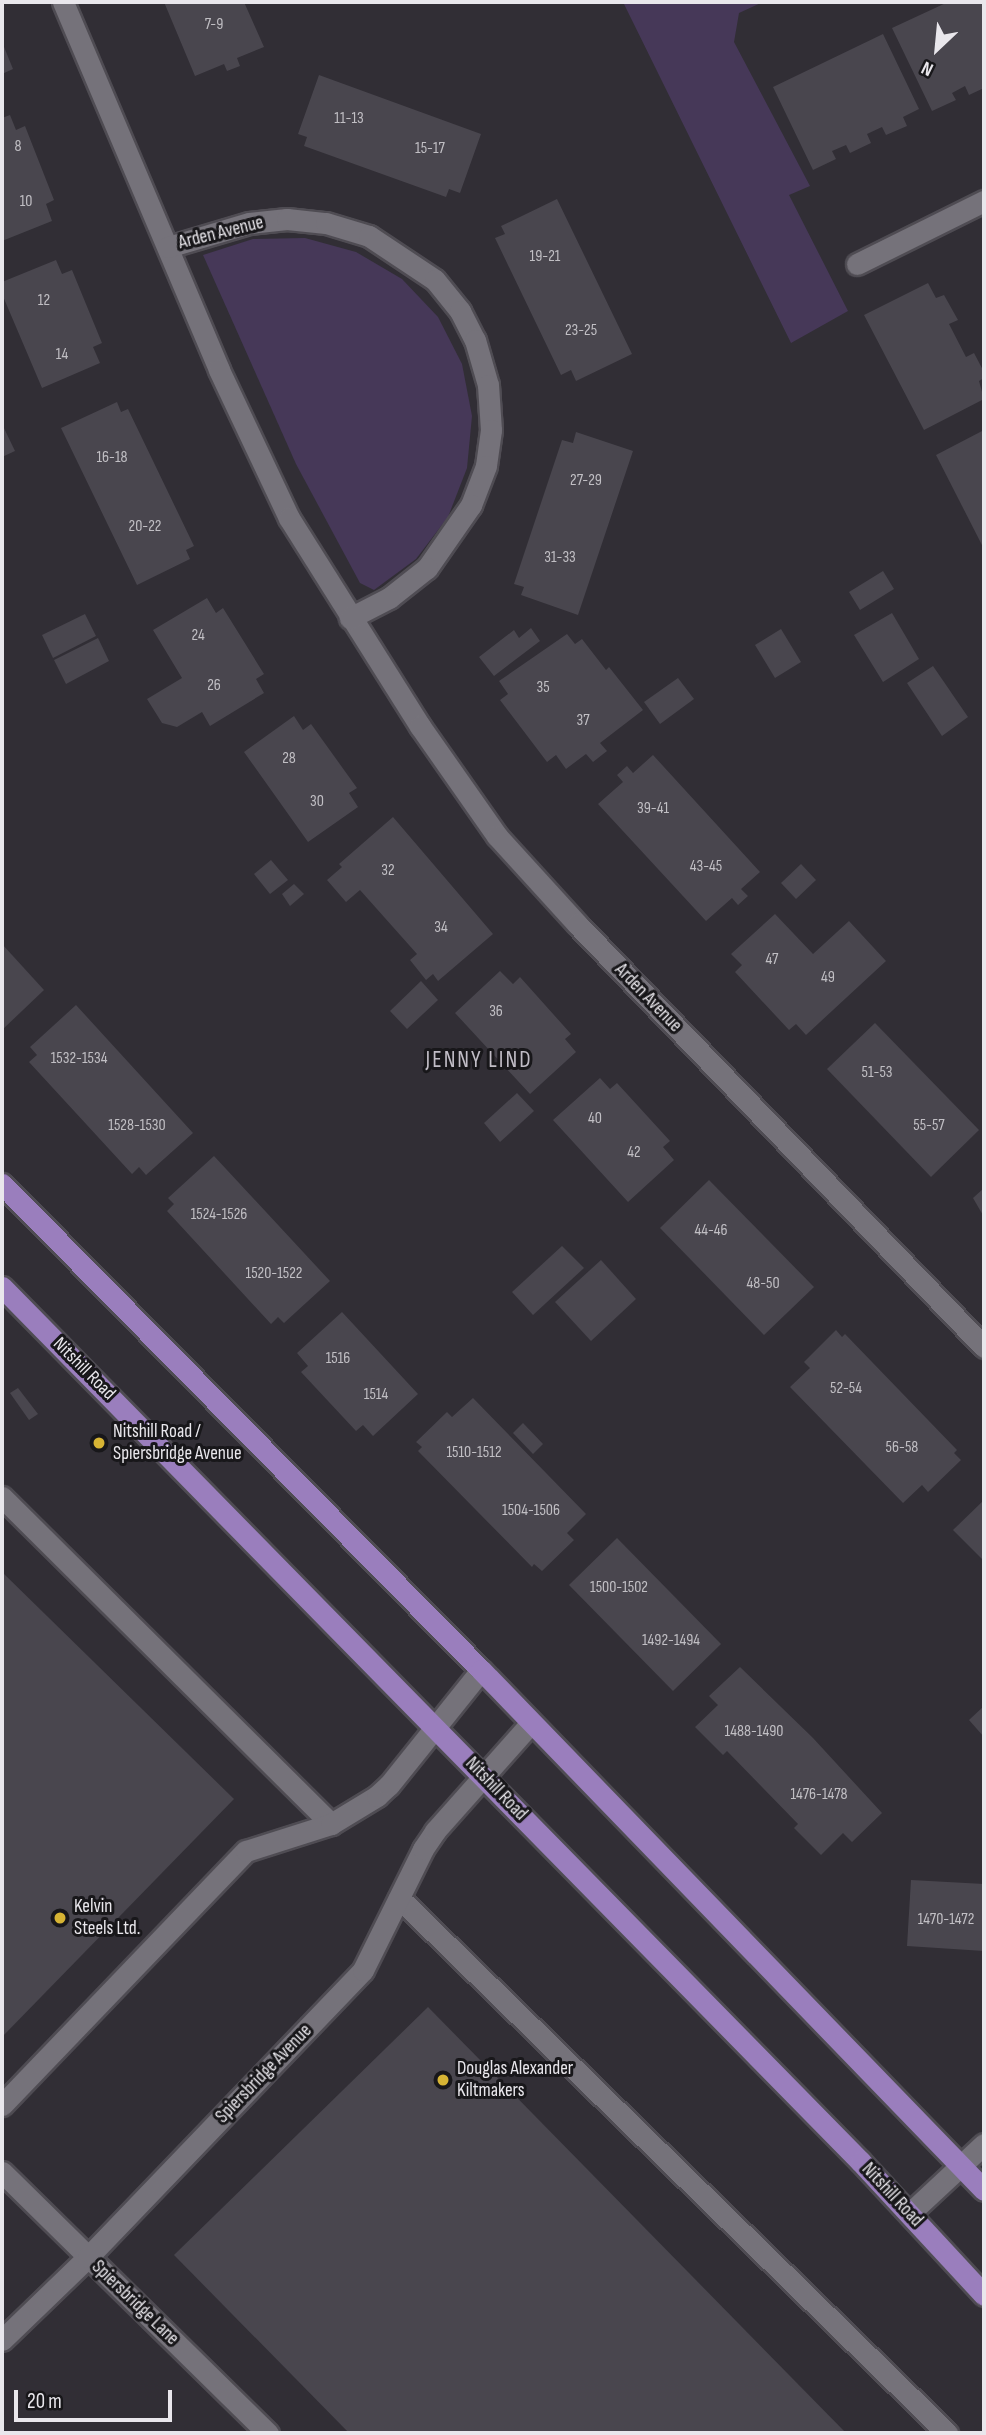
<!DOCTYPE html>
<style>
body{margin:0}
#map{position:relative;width:986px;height:2435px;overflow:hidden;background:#312e35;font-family:"Sofia Sans Condensed",sans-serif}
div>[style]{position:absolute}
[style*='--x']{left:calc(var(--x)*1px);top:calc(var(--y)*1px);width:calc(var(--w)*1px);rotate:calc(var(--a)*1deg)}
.green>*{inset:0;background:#463858}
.building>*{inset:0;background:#49464e}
.roads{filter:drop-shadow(2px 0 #4f4c53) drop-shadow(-2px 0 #4f4c53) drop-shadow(0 2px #4f4c53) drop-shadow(0 -2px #4f4c53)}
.minor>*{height:21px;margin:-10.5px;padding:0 10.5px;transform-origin:10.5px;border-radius:10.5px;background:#75727a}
.major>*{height:21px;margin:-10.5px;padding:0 10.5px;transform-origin:10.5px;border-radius:10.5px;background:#9a7ebd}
.dots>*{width:19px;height:19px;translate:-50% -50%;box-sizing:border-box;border:4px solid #18171a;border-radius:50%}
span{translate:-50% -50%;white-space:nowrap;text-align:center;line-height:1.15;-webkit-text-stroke:6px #18171a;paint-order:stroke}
.number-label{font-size:16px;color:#c1bfc4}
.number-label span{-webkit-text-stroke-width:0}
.street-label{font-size:19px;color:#e9e7ec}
.poi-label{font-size:19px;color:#e9e7ec}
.left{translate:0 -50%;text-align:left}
.quarter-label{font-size:23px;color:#c1bdc6;letter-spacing:2px}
.frame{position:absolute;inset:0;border:4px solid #e9e7ec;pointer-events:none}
.north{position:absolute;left:902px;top:14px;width:70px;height:70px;-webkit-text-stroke:5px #18171a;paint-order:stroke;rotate:206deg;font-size:19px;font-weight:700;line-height:28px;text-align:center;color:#e9e7ec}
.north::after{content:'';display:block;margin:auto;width:24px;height:32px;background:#e9e7ec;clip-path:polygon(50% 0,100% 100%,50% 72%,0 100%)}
.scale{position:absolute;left:14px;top:2390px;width:158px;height:32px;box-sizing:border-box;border:4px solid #e9e7ec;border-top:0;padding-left:9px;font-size:21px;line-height:24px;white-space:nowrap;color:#e9e7ec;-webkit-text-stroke:5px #18171a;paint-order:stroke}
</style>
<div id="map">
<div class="green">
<div style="clip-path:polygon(623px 2px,763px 2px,739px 13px,734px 42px,810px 186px,789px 195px,848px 311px,791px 343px)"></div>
<div style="clip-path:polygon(305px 238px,356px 252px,402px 279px,438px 317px,462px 364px,472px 416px,467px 468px,448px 517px,416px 559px,374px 590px,360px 583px,296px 464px,203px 255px,253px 239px)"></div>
</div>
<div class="building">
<div style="clip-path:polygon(164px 2px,244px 2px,264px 47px,237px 58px,240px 66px,227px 71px,224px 64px,195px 76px)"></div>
<div style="clip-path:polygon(948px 2px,984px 2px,984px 88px,969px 95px,965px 86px,952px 93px,956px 100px,932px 111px,892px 28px)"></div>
<div style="clip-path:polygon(883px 34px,919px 109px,903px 117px,907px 126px,886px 135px,882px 127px,867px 134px,871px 143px,850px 153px,846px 145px,832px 151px,836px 159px,813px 170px,773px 87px)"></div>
<div style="clip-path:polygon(2px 42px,13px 69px,2px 74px)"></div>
<div style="clip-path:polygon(319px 75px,481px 134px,460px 193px,449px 189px,446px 197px,304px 146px,307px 137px,298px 134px)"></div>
<div style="clip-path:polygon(10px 115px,16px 130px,25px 126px,54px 200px,46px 204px,52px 221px,2px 241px,2px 118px)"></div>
<div style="clip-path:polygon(557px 199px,632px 354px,576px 381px,571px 370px,561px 375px,495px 238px,505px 234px,501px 226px)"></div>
<div style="clip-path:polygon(56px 260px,62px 274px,72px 270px,102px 343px,93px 347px,100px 363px,42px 388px,2px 294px,2px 282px)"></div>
<div style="clip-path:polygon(928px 283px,936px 298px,944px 295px,958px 320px,949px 324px,966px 357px,974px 353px,984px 372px,984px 378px,979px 381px,984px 399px,924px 430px,864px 315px)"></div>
<div style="clip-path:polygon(117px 402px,121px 412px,128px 409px,194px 546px,186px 550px,190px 559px,137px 585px,61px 428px)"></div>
<div style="clip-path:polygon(2px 424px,15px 451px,2px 457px)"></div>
<div style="clip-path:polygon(984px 430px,984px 549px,936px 455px)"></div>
<div style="clip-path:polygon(576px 432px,633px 451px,578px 615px,521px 595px,524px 587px,514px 584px,562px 440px,573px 443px)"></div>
<div style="clip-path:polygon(883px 571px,894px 589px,860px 610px,849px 592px)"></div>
<div style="clip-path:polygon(207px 598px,216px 613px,223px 608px,264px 674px,256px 679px,264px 693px,210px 726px,202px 712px,177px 727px,162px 723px,147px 699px,182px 678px,153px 630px)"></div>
<div style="clip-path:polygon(892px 613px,919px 659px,883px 682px,854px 635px)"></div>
<div style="clip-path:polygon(85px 614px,96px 636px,53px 658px,42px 635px)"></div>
<div style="clip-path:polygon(531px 628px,540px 641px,494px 676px,479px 657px,514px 630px,519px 638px)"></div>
<div style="clip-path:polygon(781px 629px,801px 662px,775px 678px,755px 645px)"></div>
<div style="clip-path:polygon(567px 634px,575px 644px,582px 639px,606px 670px,609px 667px,643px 710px,600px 743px,607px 751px,593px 762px,586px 754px,566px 769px,556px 755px,547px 762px,500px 700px,508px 694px,499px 681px)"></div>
<div style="clip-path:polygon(98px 638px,109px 661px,66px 684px,54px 660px)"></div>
<div style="clip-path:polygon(933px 666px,968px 717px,942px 736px,907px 683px)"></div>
<div style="clip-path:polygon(678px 678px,694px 699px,660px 724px,644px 702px)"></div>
<div style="clip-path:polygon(294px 716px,303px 730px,311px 724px,357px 788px,349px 793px,358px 807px,308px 842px,244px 752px)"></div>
<div style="clip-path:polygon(653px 755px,760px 872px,741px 889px,748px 896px,738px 905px,732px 898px,706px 921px,598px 804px,623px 782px,617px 775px,627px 766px,633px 773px)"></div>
<div style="clip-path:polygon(393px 817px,493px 934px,438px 981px,433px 974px,426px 980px,410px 960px,417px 954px,360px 890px,346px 902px,327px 880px,342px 867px,339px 864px)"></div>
<div style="clip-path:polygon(271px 860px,288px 880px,270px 894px,254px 874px)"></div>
<div style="clip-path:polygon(801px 864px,816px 880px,796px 899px,781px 883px)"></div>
<div style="clip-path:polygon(294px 884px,304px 894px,290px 906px,282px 894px)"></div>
<div style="clip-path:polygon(775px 914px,813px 954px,849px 921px,886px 961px,806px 1035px,796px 1024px,789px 1030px,735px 972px,742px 965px,731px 954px)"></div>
<div style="clip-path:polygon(2px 944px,44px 990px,2px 1030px)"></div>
<div style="clip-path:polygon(500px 971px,513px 984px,520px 977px,571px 1034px,565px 1039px,576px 1052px,530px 1094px,455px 1013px)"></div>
<div style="clip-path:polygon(421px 981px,438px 1000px,407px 1029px,390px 1011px)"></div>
<div style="clip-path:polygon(76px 1005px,193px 1133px,146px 1175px,139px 1167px,132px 1174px,29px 1062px,37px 1055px,30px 1047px)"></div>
<div style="clip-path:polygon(875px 1023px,979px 1130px,931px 1177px,827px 1069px)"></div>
<div style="clip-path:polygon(600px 1078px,610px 1089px,617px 1083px,670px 1141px,663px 1147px,674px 1160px,628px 1202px,553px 1120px)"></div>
<div style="clip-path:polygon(517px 1093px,534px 1111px,500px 1142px,484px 1123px)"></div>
<div style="clip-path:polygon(214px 1156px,330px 1281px,284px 1323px,278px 1317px,271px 1324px,167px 1211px,174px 1204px,168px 1198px)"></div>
<div style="clip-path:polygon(709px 1180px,814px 1287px,764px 1335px,660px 1228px)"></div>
<div style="clip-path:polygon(984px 1188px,984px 1217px,973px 1198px)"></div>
<div style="clip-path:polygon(562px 1246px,584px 1268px,533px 1315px,512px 1292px)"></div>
<div style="clip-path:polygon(601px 1260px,636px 1299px,591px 1341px,555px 1302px)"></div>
<div style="clip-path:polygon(342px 1312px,418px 1394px,373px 1436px,363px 1425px,356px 1431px,301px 1372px,308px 1366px,297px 1353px)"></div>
<div style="clip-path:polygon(836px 1330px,842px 1337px,845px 1334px,957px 1450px,954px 1453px,961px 1460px,928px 1492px,922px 1485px,903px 1503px,790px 1387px,810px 1368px,804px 1362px)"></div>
<div style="clip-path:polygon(18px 1388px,38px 1414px,29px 1420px,10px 1393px)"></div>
<div style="clip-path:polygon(473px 1398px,586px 1514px,567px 1533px,574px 1540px,542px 1571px,534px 1564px,532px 1567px,418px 1451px,422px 1447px,416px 1442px,447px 1412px,452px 1417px)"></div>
<div style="clip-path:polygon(523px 1423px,543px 1444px,533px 1454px,513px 1433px)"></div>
<div style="clip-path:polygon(984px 1500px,984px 1561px,953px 1530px)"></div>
<div style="clip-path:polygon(617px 1538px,721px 1644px,673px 1691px,569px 1585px)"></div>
<div style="clip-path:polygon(2px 1572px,234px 1799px,2px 2037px)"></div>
<div style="clip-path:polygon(740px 1667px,813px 1738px,882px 1813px,852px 1842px,843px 1833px,821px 1855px,794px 1828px,798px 1824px,762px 1787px,727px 1751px,723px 1755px,695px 1727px,718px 1705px,709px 1696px)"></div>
<div style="clip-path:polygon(984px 1706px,984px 1737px,969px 1720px)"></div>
<div style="clip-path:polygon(911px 1880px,984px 1884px,984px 1951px,907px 1946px)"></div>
<div style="clip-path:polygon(428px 2007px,846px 2433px,349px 2433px,174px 2255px)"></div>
</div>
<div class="roads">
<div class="minor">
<div style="--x:63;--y:2;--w:400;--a:67"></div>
<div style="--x:219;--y:370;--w:164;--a:64.7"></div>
<div style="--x:289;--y:518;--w:246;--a:57.8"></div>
<div style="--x:420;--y:726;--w:134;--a:55"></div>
<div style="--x:497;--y:836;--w:119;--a:47.7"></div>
<div style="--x:577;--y:924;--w:587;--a:46.1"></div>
<div style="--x:168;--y:247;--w:84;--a:-16.5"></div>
<div style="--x:249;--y:223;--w:38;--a:-6"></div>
<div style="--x:287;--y:219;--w:39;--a:6"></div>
<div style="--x:326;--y:223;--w:45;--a:16.8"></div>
<div style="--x:369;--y:236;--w:79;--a:33.7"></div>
<div style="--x:435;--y:280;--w:40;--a:51"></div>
<div style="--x:460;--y:311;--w:33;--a:63"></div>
<div style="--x:475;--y:340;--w:47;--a:73.9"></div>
<div style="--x:488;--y:385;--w:45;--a:86.2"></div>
<div style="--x:491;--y:430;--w:36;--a:98"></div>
<div style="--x:486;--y:466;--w:42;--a:111"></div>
<div style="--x:471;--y:505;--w:77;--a:124.9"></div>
<div style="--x:427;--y:568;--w:48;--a:141.7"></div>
<div style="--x:389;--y:598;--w:44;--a:152.9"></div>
<div style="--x:857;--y:264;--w:142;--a:-26.4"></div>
<div style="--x:2;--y:1497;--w:464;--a:44.8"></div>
<div style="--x:399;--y:1898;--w:766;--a:44.31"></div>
<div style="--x:2;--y:2105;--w:352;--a:-46.2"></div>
<div style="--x:246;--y:1851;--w:89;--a:-17.6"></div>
<div style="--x:331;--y:1824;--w:54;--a:-31.3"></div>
<div style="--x:377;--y:1796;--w:16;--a:-43"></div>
<div style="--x:389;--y:1785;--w:147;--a:-51.3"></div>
<div style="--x:2;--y:2172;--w:373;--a:44.5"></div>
<div style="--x:910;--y:2213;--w:101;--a:-43"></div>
<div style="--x:2;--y:2340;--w:120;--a:-44"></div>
<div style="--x:88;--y:2257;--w:397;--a:-46.2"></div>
<div style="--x:363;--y:1970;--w:135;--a:-63.6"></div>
<div style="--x:423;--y:1849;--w:22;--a:-56"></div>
<div style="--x:435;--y:1831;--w:144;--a:-48.4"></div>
</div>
<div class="major">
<div style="--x:2;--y:1184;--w:682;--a:45.42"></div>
<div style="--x:481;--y:1670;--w:723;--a:45.95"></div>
<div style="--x:2;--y:1287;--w:1226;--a:45.53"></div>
<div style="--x:861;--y:2162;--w:181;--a:47.2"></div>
</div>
</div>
<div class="dots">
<div style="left:99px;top:1443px;background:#d7b434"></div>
<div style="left:60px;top:1918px;background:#d7b434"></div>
<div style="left:443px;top:2080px;background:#d7b434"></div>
</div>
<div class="number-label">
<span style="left:214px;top:25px">7-9</span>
<span style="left:349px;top:119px">11-13</span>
<span style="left:18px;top:147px">8</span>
<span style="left:430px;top:149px">15-17</span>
<span style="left:26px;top:202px">10</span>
<span style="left:545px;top:257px">19-21</span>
<span style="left:44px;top:301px">12</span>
<span style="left:581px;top:331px">23-25</span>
<span style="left:62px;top:355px">14</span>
<span style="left:112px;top:458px">16-18</span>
<span style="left:586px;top:481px">27-29</span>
<span style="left:145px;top:527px">20-22</span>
<span style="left:560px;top:558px">31-33</span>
<span style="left:198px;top:636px">24</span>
<span style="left:214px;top:686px">26</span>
<span style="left:543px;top:688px">35</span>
<span style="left:583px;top:721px">37</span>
<span style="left:289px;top:759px">28</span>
<span style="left:317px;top:802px">30</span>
<span style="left:653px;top:809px">39-41</span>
<span style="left:706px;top:867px">43-45</span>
<span style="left:388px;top:871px">32</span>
<span style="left:441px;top:928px">34</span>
<span style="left:772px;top:960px">47</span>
<span style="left:828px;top:978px">49</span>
<span style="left:496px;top:1012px">36</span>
<span style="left:79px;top:1059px">1532-1534</span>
<span style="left:877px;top:1073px">51-53</span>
<span style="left:595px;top:1119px">40</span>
<span style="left:137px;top:1126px">1528-1530</span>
<span style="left:929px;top:1126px">55-57</span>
<span style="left:634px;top:1153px">42</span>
<span style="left:219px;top:1215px">1524-1526</span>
<span style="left:711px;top:1231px">44-46</span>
<span style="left:274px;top:1274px">1520-1522</span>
<span style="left:763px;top:1284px">48-50</span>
<span style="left:338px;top:1359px">1516</span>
<span style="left:846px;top:1389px">52-54</span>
<span style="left:376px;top:1395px">1514</span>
<span style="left:902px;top:1448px">56-58</span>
<span style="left:474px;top:1453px">1510-1512</span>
<span style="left:531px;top:1511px">1504-1506</span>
<span style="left:619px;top:1588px">1500-1502</span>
<span style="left:671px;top:1641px">1492-1494</span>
<span style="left:754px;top:1732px">1488-1490</span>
<span style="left:819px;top:1795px">1476-1478</span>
<span style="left:946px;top:1920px">1470-1472</span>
</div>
<div class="street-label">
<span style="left:221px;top:233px;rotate:-14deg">Arden Avenue</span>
<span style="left:648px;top:998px;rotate:46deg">Arden Avenue</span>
<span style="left:84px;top:1369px;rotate:45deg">Nitshill Road</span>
<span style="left:496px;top:1789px;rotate:46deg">Nitshill Road</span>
<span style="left:264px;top:2074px;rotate:-46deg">Spiersbridge Avenue</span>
<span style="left:892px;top:2195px;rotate:47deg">Nitshill Road</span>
<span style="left:135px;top:2303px;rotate:44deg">Spiersbridge Lane</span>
</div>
<div class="poi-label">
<span class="left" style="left:113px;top:1443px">Nitshill Road /<br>Spiersbridge Avenue</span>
<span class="left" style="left:74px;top:1918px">Kelvin<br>Steels Ltd.</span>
<span class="left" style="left:457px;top:2080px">Douglas Alexander<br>Kiltmakers</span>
</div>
<div class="quarter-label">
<span style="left:479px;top:1060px">JENNY LIND</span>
</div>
<div class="frame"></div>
<div class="north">N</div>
<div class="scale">20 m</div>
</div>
